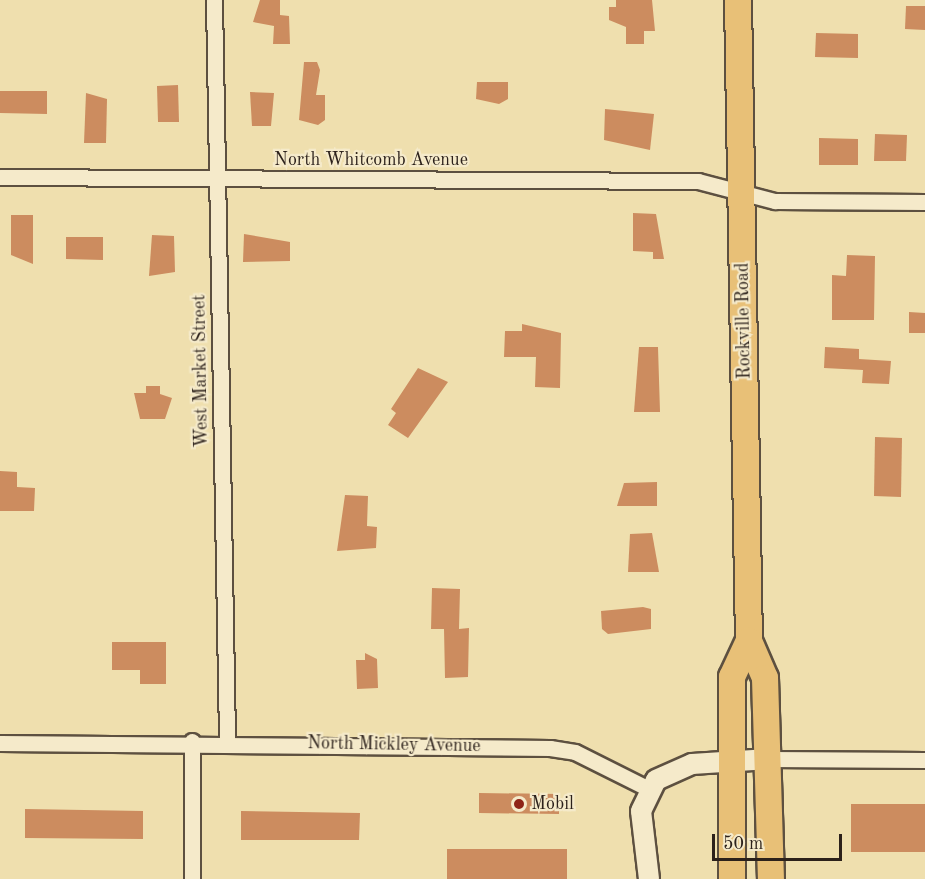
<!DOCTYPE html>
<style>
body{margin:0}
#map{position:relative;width:925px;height:879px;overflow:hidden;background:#efdfae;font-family:"Old Standard TT",serif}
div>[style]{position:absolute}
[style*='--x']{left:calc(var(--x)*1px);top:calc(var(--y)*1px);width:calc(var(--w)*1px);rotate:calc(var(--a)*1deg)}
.building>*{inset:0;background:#cc8c5f}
.roads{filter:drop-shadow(2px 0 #5d5040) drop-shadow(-2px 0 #5d5040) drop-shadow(0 2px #5d5040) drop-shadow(0 -2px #5d5040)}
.minor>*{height:15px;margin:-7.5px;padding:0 7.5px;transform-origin:7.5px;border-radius:7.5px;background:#f5eaca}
.tertiary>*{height:20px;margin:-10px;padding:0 10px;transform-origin:10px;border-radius:10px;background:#f5eaca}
.primary>*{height:26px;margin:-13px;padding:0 13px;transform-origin:13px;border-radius:13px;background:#e8c077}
.dots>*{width:16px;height:16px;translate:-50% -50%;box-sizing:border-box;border:3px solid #f5eaca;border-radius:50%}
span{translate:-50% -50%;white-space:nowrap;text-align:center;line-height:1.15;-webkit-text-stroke:4.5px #f5eaca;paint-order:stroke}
.street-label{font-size:18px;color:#2c211b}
.poi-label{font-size:18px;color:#2c211b}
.left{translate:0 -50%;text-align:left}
.scale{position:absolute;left:712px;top:834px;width:130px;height:27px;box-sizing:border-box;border:3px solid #2c211b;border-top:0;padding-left:8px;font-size:18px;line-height:21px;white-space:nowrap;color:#2c211b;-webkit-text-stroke:4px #f5eaca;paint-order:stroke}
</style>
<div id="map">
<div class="building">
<div style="clip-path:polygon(260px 0,280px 0,280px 15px,289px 16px,290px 44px,273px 44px,274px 26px,253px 22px)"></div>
<div style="clip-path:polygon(616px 0,652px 0,655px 31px,644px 31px,644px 44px,626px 44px,626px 27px,609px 20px,609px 7px,616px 7px)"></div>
<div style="clip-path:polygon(906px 6px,925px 6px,925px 30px,905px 29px)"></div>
<div style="clip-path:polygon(816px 33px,858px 34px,858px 58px,815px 57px)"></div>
<div style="clip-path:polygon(304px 62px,317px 62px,320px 70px,316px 95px,325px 95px,325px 120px,318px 125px,299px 120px)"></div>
<div style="clip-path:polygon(477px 82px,508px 82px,508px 99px,499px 104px,476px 99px)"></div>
<div style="clip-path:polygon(178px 85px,179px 122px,158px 122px,157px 86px)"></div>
<div style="clip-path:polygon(0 91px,47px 91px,47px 114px,0 113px)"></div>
<div style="clip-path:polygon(250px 92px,274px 93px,271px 126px,252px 126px)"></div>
<div style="clip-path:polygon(86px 93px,107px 99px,106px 143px,84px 143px)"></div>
<div style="clip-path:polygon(605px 109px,654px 114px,650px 150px,604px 140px)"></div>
<div style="clip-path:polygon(875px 134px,907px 135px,906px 161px,874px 161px)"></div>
<div style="clip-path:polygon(819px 138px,858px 139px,858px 165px,819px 165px)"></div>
<div style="clip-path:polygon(633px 213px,656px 214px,664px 259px,653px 259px,653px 252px,633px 251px)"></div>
<div style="clip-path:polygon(11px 215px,33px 215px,33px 264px,11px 255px)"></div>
<div style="clip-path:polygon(244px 234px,290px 242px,290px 261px,243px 262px)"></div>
<div style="clip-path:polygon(152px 235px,174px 236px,175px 272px,149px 276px)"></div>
<div style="clip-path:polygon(66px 237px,103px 237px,103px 260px,66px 259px)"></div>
<div style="clip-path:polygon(847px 255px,875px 256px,874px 320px,832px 320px,832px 275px,846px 276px)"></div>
<div style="clip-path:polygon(909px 312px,925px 313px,925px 333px,909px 333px)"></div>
<div style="clip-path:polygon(522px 324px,561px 333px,560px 388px,535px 387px,536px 357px,504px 357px,505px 331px,522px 331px)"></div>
<div style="clip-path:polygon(639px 347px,658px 347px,660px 412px,634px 412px)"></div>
<div style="clip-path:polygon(825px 347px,859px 349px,859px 359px,891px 361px,889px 384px,862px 383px,863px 370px,824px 368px)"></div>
<div style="clip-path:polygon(418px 368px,448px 382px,408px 438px,388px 425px,396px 413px,391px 409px)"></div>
<div style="clip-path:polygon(146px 386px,160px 386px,160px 394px,172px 398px,165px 419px,140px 419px,134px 393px,146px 393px)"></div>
<div style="clip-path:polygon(875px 437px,902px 438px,901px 497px,874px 496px)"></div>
<div style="clip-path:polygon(0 471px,17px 472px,17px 487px,35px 488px,34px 511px,0 511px)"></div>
<div style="clip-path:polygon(657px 482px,657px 506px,617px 506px,624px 483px)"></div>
<div style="clip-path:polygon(345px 495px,368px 496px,367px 526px,377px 527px,376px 548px,337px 551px)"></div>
<div style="clip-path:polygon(652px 533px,659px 572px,628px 572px,630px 534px)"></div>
<div style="clip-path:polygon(432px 588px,460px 589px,459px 629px,469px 628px,468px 677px,445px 678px,444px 629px,431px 629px)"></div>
<div style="clip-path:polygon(643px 607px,651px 609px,651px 629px,608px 634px,602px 629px,601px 611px)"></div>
<div style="clip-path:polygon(112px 642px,166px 642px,166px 684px,140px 684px,140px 670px,112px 670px)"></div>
<div style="clip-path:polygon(365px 653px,377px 659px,378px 688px,357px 689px,356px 660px,365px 660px)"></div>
<div style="clip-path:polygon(479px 793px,559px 794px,559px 814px,479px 813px)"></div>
<div style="clip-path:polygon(851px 804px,925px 804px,925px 852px,851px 852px)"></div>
<div style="clip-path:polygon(25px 809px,143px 811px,143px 839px,25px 838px)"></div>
<div style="clip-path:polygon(241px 811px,360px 813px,359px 840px,241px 840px)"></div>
<div style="clip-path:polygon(447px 849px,567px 849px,567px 879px,447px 879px)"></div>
</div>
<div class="roads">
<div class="minor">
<div style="--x:214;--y:0;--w:741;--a:88.99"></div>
<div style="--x:0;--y:177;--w:698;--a:0.33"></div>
<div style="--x:698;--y:181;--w:80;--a:14.6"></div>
<div style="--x:775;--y:201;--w:150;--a:0.4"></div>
<div style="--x:0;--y:743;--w:550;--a:0.52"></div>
<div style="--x:550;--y:748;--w:25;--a:9"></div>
<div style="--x:575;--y:752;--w:83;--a:26.6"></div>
<div style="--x:769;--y:759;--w:156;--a:0.4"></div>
<div style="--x:192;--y:879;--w:138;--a:-90"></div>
</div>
<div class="tertiary">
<div style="--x:649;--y:879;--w:68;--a:-96.7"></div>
<div style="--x:641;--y:811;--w:34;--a:-64"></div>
<div style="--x:656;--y:780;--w:39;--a:-24"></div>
<div style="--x:692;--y:764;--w:77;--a:-3.7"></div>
</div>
<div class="primary">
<div style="--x:738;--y:0;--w:641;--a:89.02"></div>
<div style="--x:749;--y:641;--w:40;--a:66.6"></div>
<div style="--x:765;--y:678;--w:201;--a:88.3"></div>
<div style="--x:732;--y:879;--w:202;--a:-90"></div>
<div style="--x:732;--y:677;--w:40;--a:-65"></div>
</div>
</div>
<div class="dots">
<div style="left:519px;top:804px;background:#8f2418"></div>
</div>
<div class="street-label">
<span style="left:371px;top:160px">North Whitcomb Avenue</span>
<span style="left:744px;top:321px;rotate:-91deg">Rockville Road</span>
<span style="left:201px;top:371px;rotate:-91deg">West Market Street</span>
<span style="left:394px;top:745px;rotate:1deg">North Mickley Avenue</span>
</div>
<div class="poi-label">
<span class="left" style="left:531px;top:804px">Mobil</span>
</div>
<div class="scale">50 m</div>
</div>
